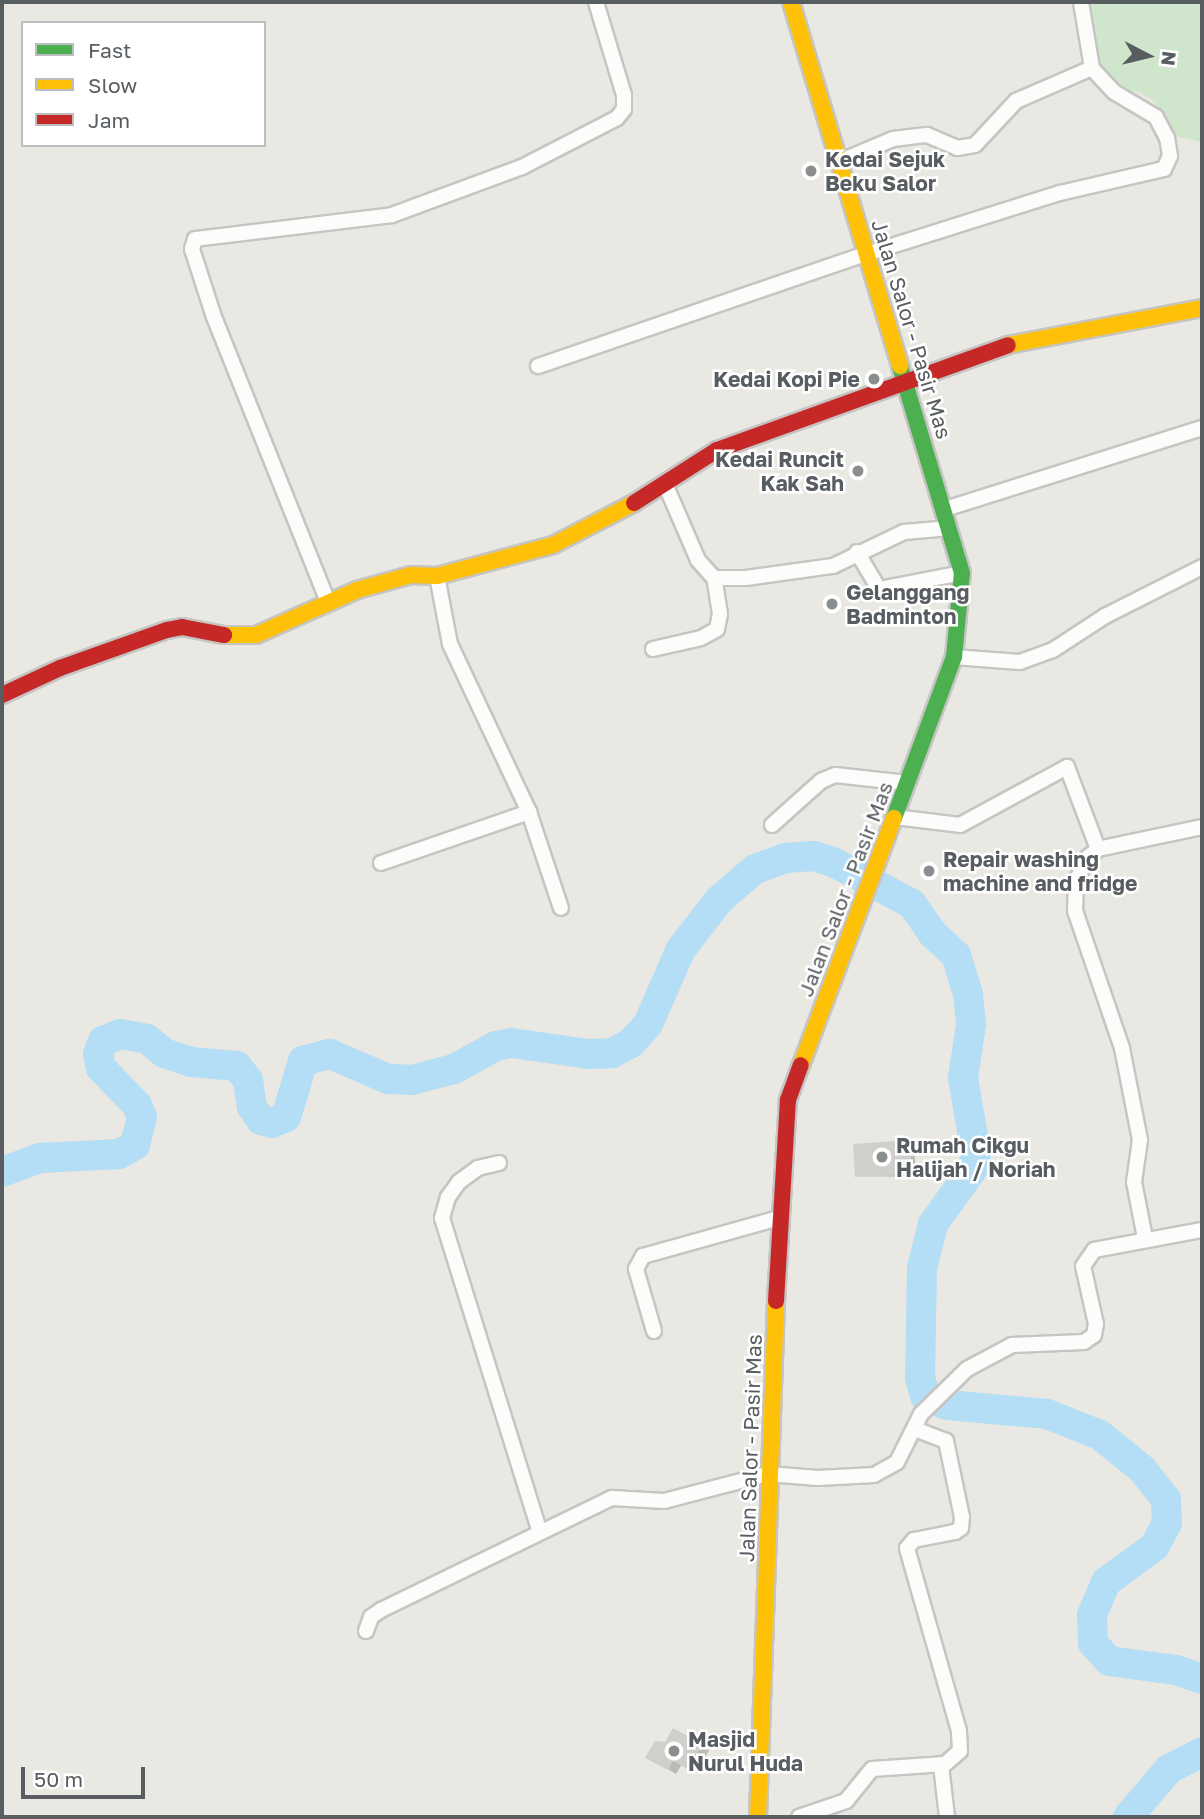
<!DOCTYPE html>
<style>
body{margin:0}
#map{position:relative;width:1204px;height:1819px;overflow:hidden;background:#e9e8e2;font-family:"Golos Text",sans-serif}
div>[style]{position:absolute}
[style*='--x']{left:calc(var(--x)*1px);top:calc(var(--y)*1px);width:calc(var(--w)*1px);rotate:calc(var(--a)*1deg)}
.green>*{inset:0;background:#d0e6cc}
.shadow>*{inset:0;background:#0003}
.river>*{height:30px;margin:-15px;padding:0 15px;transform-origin:15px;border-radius:15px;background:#b3def6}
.building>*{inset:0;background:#d0cfcc}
.roads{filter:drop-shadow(2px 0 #c5c5c3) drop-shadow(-2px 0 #c5c5c3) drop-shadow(0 2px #c5c5c3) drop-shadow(0 -2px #c5c5c3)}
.street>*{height:14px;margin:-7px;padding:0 7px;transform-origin:7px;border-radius:7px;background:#fcfcfb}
.fast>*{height:16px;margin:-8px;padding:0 8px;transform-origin:8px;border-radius:8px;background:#4caf50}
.slow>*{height:16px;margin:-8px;padding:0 8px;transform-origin:8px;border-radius:8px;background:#ffc107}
.jam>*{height:16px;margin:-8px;padding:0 8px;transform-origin:8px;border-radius:8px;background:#c62828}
.dots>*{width:19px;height:19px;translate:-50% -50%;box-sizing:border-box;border:4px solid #fff;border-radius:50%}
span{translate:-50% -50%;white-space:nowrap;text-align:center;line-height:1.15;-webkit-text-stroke:5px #fff;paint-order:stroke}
.poi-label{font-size:21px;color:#585d61;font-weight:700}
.left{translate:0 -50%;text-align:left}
.right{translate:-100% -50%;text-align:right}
.street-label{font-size:21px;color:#585d61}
.frame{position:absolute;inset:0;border:4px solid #585d61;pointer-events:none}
.legend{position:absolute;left:21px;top:21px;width:245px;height:126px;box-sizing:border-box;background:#fff;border:2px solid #bcbec0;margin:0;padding:9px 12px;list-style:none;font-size:21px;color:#585d61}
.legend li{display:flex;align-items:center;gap:14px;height:35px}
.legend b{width:35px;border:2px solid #bcbec0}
.north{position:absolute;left:1113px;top:21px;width:70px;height:70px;-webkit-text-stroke:5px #fff;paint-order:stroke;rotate:97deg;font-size:19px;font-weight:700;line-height:28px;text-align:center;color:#585d61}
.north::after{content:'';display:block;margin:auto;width:24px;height:32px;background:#585d61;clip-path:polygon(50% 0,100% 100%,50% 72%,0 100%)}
.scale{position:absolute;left:21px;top:1767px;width:124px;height:32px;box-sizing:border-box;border:4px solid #585d61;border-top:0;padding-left:9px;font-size:21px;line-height:24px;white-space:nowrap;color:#585d61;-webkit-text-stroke:5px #fff;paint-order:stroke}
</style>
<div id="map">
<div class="green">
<div style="clip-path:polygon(1086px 2px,1202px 2px,1202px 142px,1169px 135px,1155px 102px,1140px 92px,1122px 90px,1106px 77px,1097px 63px)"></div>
</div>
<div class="shadow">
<div style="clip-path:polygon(909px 1142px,914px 1145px,916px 1177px,857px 1176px)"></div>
<div style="clip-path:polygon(674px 1730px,709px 1750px,697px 1772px,682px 1764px,676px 1774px,648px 1757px,666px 1743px)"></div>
</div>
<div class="river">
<div style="--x:2;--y:1172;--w:40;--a:-20.2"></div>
<div style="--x:40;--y:1158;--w:79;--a:-2.9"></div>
<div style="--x:119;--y:1154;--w:18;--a:-29"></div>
<div style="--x:135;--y:1145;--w:29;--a:-76"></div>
<div style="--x:142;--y:1117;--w:13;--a:-113"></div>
<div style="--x:137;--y:1105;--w:52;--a:-134.2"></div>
<div style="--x:101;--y:1068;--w:14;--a:-102"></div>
<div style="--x:98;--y:1054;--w:14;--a:-69"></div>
<div style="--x:103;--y:1041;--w:18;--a:-22"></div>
<div style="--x:120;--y:1034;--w:27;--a:10"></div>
<div style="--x:147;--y:1039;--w:22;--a:39"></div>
<div style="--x:164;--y:1053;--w:28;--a:18"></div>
<div style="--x:191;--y:1062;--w:46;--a:5"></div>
<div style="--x:237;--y:1066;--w:18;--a:52"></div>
<div style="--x:248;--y:1080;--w:27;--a:82"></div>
<div style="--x:252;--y:1107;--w:16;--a:55"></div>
<div style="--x:261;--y:1120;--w:11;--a:15"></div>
<div style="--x:272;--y:1123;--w:15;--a:-23"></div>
<div style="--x:286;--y:1117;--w:59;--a:-73.1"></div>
<div style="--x:303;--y:1061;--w:28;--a:-15"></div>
<div style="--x:330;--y:1054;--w:63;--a:23.3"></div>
<div style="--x:388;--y:1079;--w:24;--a:2"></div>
<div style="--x:412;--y:1080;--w:43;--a:-14.7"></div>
<div style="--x:454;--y:1069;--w:48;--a:-28.7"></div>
<div style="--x:496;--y:1046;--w:16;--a:-11"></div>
<div style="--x:512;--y:1043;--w:77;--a:8.2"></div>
<div style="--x:588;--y:1054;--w:24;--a:-2"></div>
<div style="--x:612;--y:1053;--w:21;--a:-28"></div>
<div style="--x:631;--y:1043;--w:25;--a:-48"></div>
<div style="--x:648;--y:1024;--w:82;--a:-66.3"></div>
<div style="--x:681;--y:949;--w:62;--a:-52.2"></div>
<div style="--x:719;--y:900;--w:48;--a:-40.7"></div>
<div style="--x:755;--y:869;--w:32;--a:-20"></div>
<div style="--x:785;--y:858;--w:29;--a:-4"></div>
<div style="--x:814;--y:856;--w:22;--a:18"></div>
<div style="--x:835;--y:863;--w:87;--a:28"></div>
<div style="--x:912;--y:904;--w:35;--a:55"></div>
<div style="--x:932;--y:933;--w:33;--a:43"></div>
<div style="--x:956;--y:955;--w:41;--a:72.9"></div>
<div style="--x:968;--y:994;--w:31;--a:84"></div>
<div style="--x:971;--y:1025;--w:54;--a:98.6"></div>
<div style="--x:963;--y:1078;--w:77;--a:80.3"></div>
<div style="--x:976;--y:1154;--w:16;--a:104"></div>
<div style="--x:972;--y:1170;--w:67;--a:125.8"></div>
<div style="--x:933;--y:1224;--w:45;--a:104"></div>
<div style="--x:922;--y:1268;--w:110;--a:91"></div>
<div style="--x:920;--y:1378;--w:19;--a:74"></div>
<div style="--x:925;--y:1396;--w:24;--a:22"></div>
<div style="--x:947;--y:1405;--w:100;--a:5.1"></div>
<div style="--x:1047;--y:1414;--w:57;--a:21.6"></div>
<div style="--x:1100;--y:1435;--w:55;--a:39.1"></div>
<div style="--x:1143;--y:1470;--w:37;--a:52"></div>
<div style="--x:1166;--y:1499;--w:24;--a:88"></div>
<div style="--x:1167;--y:1523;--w:26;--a:118"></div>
<div style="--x:1155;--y:1546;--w:61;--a:143.7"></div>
<div style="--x:1106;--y:1582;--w:36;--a:113"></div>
<div style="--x:1092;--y:1615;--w:28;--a:88"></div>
<div style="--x:1093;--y:1643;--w:24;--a:48"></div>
<div style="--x:1109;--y:1661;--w:68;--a:7.7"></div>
<div style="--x:1176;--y:1670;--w:28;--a:19"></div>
<div style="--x:1128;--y:1817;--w:63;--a:-49.5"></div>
<div style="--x:1169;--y:1769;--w:37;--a:-27"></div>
</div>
<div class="building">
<div style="clip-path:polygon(910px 1140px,912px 1175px,855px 1177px,853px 1144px)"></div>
<div style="clip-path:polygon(673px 1728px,702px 1744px,688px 1769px,673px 1761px,668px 1770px,645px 1758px,655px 1741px,665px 1742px)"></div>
</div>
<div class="roads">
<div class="street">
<div style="--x:841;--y:161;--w:56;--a:-22.9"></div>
<div style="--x:893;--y:139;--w:34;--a:-7"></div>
<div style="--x:927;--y:135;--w:33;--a:23"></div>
<div style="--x:957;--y:148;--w:18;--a:-9"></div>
<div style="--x:975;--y:145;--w:60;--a:-47"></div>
<div style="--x:1016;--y:101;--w:83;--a:-23.5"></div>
<div style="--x:1092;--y:68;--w:67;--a:-99.5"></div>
<div style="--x:538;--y:366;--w:347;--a:-18.9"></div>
<div style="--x:866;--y:254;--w:203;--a:-17.5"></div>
<div style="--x:1060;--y:193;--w:107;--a:-13"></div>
<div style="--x:1164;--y:169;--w:14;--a:-65"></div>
<div style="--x:1170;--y:156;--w:18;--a:-99"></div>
<div style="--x:1167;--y:138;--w:24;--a:-118"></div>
<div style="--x:1156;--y:117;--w:49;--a:-149.2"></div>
<div style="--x:1114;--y:92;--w:33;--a:-133"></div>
<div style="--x:945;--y:509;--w:269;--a:-17.5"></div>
<div style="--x:857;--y:552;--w:43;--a:59.3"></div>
<div style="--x:879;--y:589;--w:85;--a:-10.9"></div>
<div style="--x:437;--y:576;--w:69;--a:79.2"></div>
<div style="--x:450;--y:644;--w:186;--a:64.8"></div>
<div style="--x:529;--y:812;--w:101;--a:71.6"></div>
<div style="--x:714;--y:578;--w:32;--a:0"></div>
<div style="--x:746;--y:578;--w:88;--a:-7.9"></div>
<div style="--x:833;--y:566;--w:79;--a:-25.6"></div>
<div style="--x:904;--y:532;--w:46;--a:-5"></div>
<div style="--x:328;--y:602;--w:310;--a:-111.8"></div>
<div style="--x:213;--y:314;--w:68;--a:-107.9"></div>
<div style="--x:192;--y:249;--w:10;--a:-73"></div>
<div style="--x:195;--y:239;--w:198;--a:-6.9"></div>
<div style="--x:392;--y:215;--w:139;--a:-20.3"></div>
<div style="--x:522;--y:167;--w:107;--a:-27.3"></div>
<div style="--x:617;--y:118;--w:11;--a:-52"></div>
<div style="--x:624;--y:109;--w:14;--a:-90"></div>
<div style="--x:624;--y:95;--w:97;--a:-106.8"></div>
<div style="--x:653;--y:649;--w:49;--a:-12.9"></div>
<div style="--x:701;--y:638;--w:18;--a:-29"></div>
<div style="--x:717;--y:629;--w:15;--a:-79"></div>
<div style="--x:720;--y:614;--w:36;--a:-99"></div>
<div style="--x:714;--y:578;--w:24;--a:-132"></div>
<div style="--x:698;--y:560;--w:81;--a:-113.4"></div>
<div style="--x:954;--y:657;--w:66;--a:4.3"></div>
<div style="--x:1020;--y:662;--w:35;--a:-20"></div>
<div style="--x:1053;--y:650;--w:62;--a:-33.2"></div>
<div style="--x:1105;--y:616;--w:109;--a:-26.8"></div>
<div style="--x:895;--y:817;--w:65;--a:7"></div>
<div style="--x:960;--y:825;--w:122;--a:-28.5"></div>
<div style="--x:1067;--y:767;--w:88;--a:69.3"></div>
<div style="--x:772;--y:825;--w:66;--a:-41.9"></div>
<div style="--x:821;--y:781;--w:15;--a:-23"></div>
<div style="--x:835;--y:775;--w:73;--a:6.3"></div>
<div style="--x:381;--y:863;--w:157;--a:-19"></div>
<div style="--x:499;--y:1163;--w:22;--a:167"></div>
<div style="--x:478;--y:1168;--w:24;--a:144"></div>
<div style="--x:459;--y:1182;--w:19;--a:126"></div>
<div style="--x:448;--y:1197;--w:22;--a:106"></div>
<div style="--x:442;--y:1218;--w:326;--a:72.7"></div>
<div style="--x:1145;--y:1238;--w:57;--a:-101.1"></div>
<div style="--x:1134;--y:1182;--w:42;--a:-81.9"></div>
<div style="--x:1140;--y:1140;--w:94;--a:-101.1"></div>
<div style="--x:1122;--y:1048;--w:145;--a:-108.9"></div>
<div style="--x:1075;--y:911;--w:30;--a:-88"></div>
<div style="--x:1076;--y:881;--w:25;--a:-64"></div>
<div style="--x:1087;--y:858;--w:14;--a:-39"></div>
<div style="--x:1098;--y:849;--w:106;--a:-11.9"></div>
<div style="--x:654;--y:1331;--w:65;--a:-106.2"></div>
<div style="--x:636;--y:1269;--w:15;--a:-62"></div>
<div style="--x:643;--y:1256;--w:141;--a:-15.6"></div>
<div style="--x:366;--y:1631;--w:15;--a:-70"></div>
<div style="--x:371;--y:1617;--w:12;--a:-35"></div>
<div style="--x:381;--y:1610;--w:257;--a:-25.9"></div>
<div style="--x:612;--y:1498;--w:52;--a:3.3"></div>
<div style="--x:664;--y:1501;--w:107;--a:-14.6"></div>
<div style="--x:768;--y:1474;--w:50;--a:4.6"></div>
<div style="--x:818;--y:1478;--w:56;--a:-3.1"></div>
<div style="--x:874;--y:1475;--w:26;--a:-29"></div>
<div style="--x:897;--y:1462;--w:54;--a:-63.4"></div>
<div style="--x:921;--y:1414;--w:64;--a:-44.4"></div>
<div style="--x:967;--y:1369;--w:51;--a:-28.1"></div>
<div style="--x:1012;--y:1345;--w:72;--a:-2.4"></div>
<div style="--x:1084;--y:1342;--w:12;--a:-35"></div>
<div style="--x:1094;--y:1335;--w:11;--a:-80"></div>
<div style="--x:1096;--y:1324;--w:59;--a:-102.6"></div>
<div style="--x:1083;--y:1266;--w:19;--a:-55"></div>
<div style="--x:1094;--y:1250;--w:110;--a:-10.5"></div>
<div style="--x:941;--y:1765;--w:52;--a:83.4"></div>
<div style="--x:799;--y:1817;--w:50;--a:-18.8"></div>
<div style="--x:846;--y:1801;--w:41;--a:-50.9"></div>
<div style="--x:872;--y:1769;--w:73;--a:-3.9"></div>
<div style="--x:945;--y:1764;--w:20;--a:-41"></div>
<div style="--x:960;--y:1751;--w:20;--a:-93"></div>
<div style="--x:959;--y:1731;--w:190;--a:-105.9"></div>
<div style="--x:907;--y:1548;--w:11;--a:-49"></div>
<div style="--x:914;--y:1540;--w:42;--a:-11"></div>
<div style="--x:955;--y:1532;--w:7;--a:-34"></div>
<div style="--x:961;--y:1528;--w:11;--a:-85"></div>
<div style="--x:962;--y:1517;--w:78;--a:-101.9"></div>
<div style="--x:946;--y:1441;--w:34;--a:-159"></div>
</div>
<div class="fast">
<div style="--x:894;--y:818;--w:172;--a:-69.6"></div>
<div style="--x:954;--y:657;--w:84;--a:-84.6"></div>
<div style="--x:962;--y:573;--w:216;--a:-106.7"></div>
</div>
<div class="slow">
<div style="--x:791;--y:2;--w:380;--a:73.3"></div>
<div style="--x:1008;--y:345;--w:197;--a:-10.8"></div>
<div style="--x:224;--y:635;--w:32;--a:0"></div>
<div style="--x:256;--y:635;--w:111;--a:-24"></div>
<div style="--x:357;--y:590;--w:56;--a:-15.5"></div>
<div style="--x:411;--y:575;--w:26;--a:2"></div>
<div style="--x:437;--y:576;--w:120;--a:-15"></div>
<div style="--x:553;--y:545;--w:91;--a:-27.4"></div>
<div style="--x:801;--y:1065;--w:264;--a:-69.4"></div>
<div style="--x:758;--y:1817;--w:516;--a:-88"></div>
</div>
<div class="jam">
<div style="--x:634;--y:503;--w:98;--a:-32.6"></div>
<div style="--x:717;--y:450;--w:309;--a:-19.8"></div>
<div style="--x:2;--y:695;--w:64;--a:-25"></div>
<div style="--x:60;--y:668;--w:114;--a:-19.6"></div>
<div style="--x:167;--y:630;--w:15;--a:-11"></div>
<div style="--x:182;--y:627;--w:43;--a:10.8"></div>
<div style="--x:776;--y:1301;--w:201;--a:-86.6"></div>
<div style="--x:788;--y:1100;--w:37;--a:-70"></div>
</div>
</div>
<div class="dots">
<div style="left:811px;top:171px;background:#8b8e8e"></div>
<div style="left:874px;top:379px;background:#8b8e8e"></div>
<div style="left:858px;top:471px;background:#8b8e8e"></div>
<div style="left:832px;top:604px;background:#8b8e8e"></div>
<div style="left:929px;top:871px;background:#8b8e8e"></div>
<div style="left:882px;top:1157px;background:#8b8e8e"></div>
<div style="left:674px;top:1751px;background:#8b8e8e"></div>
</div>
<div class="poi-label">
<span class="left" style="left:825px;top:171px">Kedai Sejuk<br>Beku Salor</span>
<span class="right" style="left:860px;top:379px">Kedai Kopi Pie</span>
<span class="right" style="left:844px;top:471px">Kedai Runcit<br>Kak Sah</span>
<span class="left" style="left:846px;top:604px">Gelanggang<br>Badminton</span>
<span class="left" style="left:943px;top:871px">Repair washing<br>machine and fridge</span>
<span class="left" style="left:896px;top:1157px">Rumah Cikgu<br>Halijah / Noriah</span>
<span class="left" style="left:688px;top:1751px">Masjid<br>Nurul Huda</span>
</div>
<div class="street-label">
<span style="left:912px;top:329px;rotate:73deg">Jalan Salor - Pasir Mas</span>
<span style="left:845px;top:889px;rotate:-69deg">Jalan Salor - Pasir Mas</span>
<span style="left:750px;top:1448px;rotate:-88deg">Jalan Salor - Pasir Mas</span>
</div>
<div class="frame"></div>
<ul class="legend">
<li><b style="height:9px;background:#4caf50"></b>Fast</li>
<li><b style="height:9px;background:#ffc107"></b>Slow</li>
<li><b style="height:9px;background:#c62828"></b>Jam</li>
</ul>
<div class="north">N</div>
<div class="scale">50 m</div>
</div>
